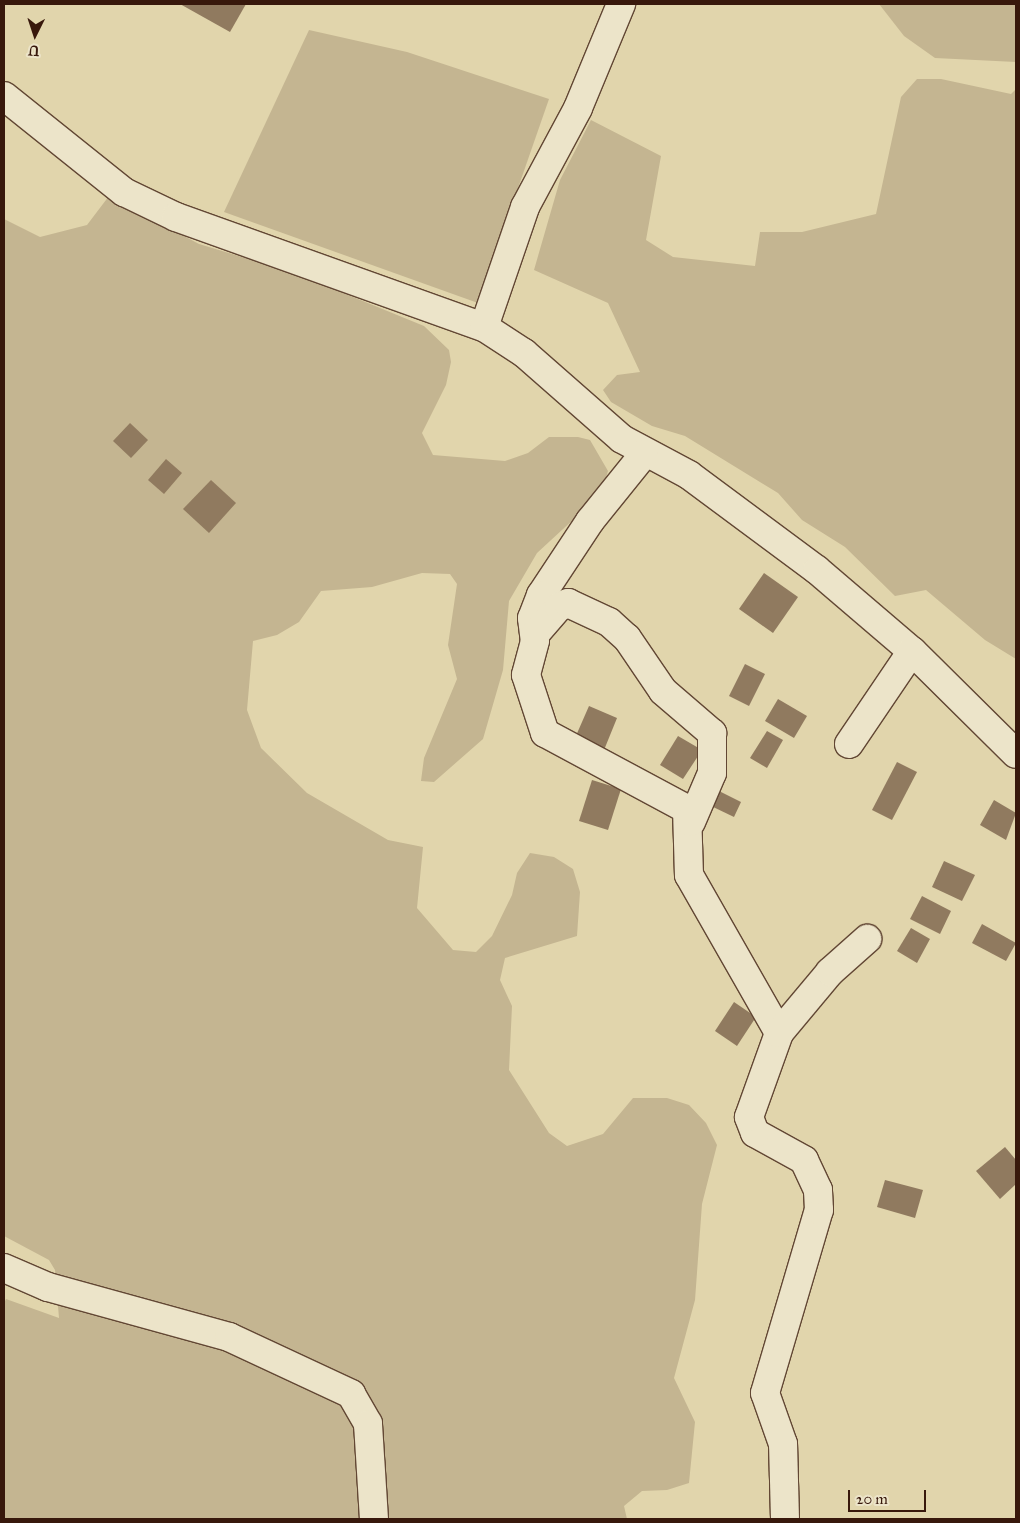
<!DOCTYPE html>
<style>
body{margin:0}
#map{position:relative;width:1020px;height:1523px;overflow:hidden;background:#e1d5ac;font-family:"IM FELL Great Primer",serif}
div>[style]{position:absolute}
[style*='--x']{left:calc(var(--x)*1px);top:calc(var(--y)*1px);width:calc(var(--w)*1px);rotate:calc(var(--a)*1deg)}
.green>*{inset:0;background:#c4b591}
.building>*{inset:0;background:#907a5f}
.roads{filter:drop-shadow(1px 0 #624734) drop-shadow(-1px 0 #624734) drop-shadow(0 1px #624734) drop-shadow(0 -1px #624734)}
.minor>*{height:28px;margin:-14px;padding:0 14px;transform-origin:14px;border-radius:14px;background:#ece4c9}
span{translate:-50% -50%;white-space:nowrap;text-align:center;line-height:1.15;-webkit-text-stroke:5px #ece4c9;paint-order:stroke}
.frame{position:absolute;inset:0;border:5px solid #38180c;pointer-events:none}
.north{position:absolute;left:10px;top:10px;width:50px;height:50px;-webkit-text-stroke:4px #ece4c9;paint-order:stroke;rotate:184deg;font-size:14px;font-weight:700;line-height:20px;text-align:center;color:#38180c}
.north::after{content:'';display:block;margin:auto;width:18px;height:22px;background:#38180c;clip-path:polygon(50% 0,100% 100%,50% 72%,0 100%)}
.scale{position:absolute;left:848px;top:1490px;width:78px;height:22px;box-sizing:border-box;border:2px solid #38180c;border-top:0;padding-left:6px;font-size:15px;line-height:18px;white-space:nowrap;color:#38180c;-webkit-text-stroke:4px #ece4c9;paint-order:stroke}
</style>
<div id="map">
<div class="green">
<div style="clip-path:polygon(879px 4px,1016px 4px,1016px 62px,935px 58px,904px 36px)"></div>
<div style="clip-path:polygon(309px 30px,407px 52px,549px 99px,478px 303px,224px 212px)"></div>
<div style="clip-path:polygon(917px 79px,941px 79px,1011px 94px,1016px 89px,1016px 659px,985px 640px,926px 590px,895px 596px,845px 547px,802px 520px,778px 493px,685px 436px,652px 426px,611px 402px,603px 390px,617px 375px,640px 372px,608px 303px,534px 270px,560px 180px,591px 120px,661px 156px,646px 240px,673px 257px,755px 266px,760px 232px,802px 232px,876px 214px,901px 97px)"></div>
<div style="clip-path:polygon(109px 196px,199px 244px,292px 272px,424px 326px,449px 350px,451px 362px,446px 385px,422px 433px,433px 455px,505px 461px,528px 453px,549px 437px,578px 437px,590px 440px,608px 471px,601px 494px,537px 553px,509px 601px,503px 670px,483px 739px,434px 782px,421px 781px,424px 758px,457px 679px,448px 645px,457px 584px,450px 574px,422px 573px,372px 587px,321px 591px,299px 622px,277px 635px,253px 641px,247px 710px,261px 748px,307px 793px,388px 840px,423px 847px,417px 908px,453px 950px,476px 952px,492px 936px,512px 895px,517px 873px,530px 853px,554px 857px,573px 869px,580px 892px,577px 936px,505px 958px,500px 980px,512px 1006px,509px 1070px,549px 1133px,567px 1146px,603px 1134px,633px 1098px,667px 1098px,689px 1105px,706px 1123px,717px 1145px,702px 1204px,695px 1300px,674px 1378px,695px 1422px,689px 1483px,667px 1490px,642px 1491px,624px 1506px,627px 1519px,4px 1519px,4px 1303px,6px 1299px,59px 1318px,55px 1270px,49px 1260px,4px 1236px,4px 219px,40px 237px,87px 225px)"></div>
</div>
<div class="building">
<div style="clip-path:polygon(180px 4px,246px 4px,230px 32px)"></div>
<div style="clip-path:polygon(130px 423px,148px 440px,131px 458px,113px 441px)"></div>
<div style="clip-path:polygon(166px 459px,182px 473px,164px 494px,148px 480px)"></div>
<div style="clip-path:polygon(211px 480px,236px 503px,209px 533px,183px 509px)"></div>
<div style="clip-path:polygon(764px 573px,798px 597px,773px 633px,739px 609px)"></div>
<div style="clip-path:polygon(745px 664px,765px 674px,749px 706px,729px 696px)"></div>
<div style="clip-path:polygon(778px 699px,807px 716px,794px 738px,765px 721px)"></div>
<div style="clip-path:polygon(589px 706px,617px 718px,604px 750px,575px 738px)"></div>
<div style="clip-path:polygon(767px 731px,783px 740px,767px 768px,750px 758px)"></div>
<div style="clip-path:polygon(678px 736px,702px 750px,683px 779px,660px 765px)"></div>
<div style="clip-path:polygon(897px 762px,917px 772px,892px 820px,872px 810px)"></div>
<div style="clip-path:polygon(592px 780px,621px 789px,608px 830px,579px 821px)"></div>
<div style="clip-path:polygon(717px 790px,741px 802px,734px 817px,709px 805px)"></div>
<div style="clip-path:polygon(994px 800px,1016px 813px,1006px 840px,980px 825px)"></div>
<div style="clip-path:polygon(944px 861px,975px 875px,962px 901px,932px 887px)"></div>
<div style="clip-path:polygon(922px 896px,951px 911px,940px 934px,910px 919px)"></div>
<div style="clip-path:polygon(982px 924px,1016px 943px,1006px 961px,972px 943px)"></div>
<div style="clip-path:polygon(911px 928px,930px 939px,917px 963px,897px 951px)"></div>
<div style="clip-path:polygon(734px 1002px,756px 1017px,737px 1046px,715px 1031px)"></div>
<div style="clip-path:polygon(1005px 1147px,1016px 1160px,1016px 1184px,1000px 1199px,976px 1171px)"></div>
<div style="clip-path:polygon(885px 1180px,923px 1190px,915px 1218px,877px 1207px)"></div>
</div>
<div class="roads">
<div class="minor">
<div style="--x:4;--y:96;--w:154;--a:38.7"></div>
<div style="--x:124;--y:192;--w:58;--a:25.7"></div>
<div style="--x:176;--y:217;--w:327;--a:19.7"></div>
<div style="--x:484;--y:327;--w:48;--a:33"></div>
<div style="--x:524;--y:353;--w:130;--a:41.3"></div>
<div style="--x:622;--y:439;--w:76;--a:28.2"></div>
<div style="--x:689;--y:475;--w:159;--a:36.6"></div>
<div style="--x:817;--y:570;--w:125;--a:40.5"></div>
<div style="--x:912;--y:651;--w:146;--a:44.7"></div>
<div style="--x:484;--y:327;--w:127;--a:-71.1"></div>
<div style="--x:525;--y:207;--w:112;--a:-61.8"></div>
<div style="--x:578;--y:108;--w:113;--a:-67.5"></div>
<div style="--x:644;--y:454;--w:86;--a:128.9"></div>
<div style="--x:590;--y:521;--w:89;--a:123.5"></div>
<div style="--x:541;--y:595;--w:25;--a:111"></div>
<div style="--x:532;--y:618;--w:23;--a:83"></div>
<div style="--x:535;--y:641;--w:35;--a:105"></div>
<div style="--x:526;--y:675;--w:61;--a:71.9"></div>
<div style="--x:545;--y:733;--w:161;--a:28.2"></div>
<div style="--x:687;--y:809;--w:66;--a:88.3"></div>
<div style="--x:689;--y:875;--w:182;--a:60.3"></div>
<div style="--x:536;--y:633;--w:35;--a:-49"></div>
<div style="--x:559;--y:607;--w:10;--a:-24"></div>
<div style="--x:568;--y:603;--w:45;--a:24.9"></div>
<div style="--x:609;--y:622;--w:24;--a:42"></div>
<div style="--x:627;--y:638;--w:64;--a:55.8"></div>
<div style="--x:663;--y:691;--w:65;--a:40.6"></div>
<div style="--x:712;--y:733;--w:40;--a:90"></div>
<div style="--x:712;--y:773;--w:53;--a:113.2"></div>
<div style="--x:849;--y:744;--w:112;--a:-55.9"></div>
<div style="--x:4;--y:1268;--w:48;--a:23.4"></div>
<div style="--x:48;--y:1287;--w:188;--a:15.4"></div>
<div style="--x:229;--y:1337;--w:135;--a:25"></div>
<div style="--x:351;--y:1394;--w:34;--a:60"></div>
<div style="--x:368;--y:1424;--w:95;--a:86.4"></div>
<div style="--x:785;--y:1519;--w:75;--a:-91.5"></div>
<div style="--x:783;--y:1444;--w:54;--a:-109.4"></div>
<div style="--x:765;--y:1393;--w:191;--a:-73.6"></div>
<div style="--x:819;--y:1210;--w:20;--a:-93"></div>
<div style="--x:818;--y:1190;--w:33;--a:-115"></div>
<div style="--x:804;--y:1160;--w:56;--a:-151.1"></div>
<div style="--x:755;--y:1133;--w:17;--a:-111"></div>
<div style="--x:749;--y:1117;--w:89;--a:-70.3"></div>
<div style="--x:779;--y:1033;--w:80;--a:-50.1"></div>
<div style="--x:830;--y:972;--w:50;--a:-41.7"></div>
</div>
</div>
<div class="frame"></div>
<div class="north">U</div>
<div class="scale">20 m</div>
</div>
